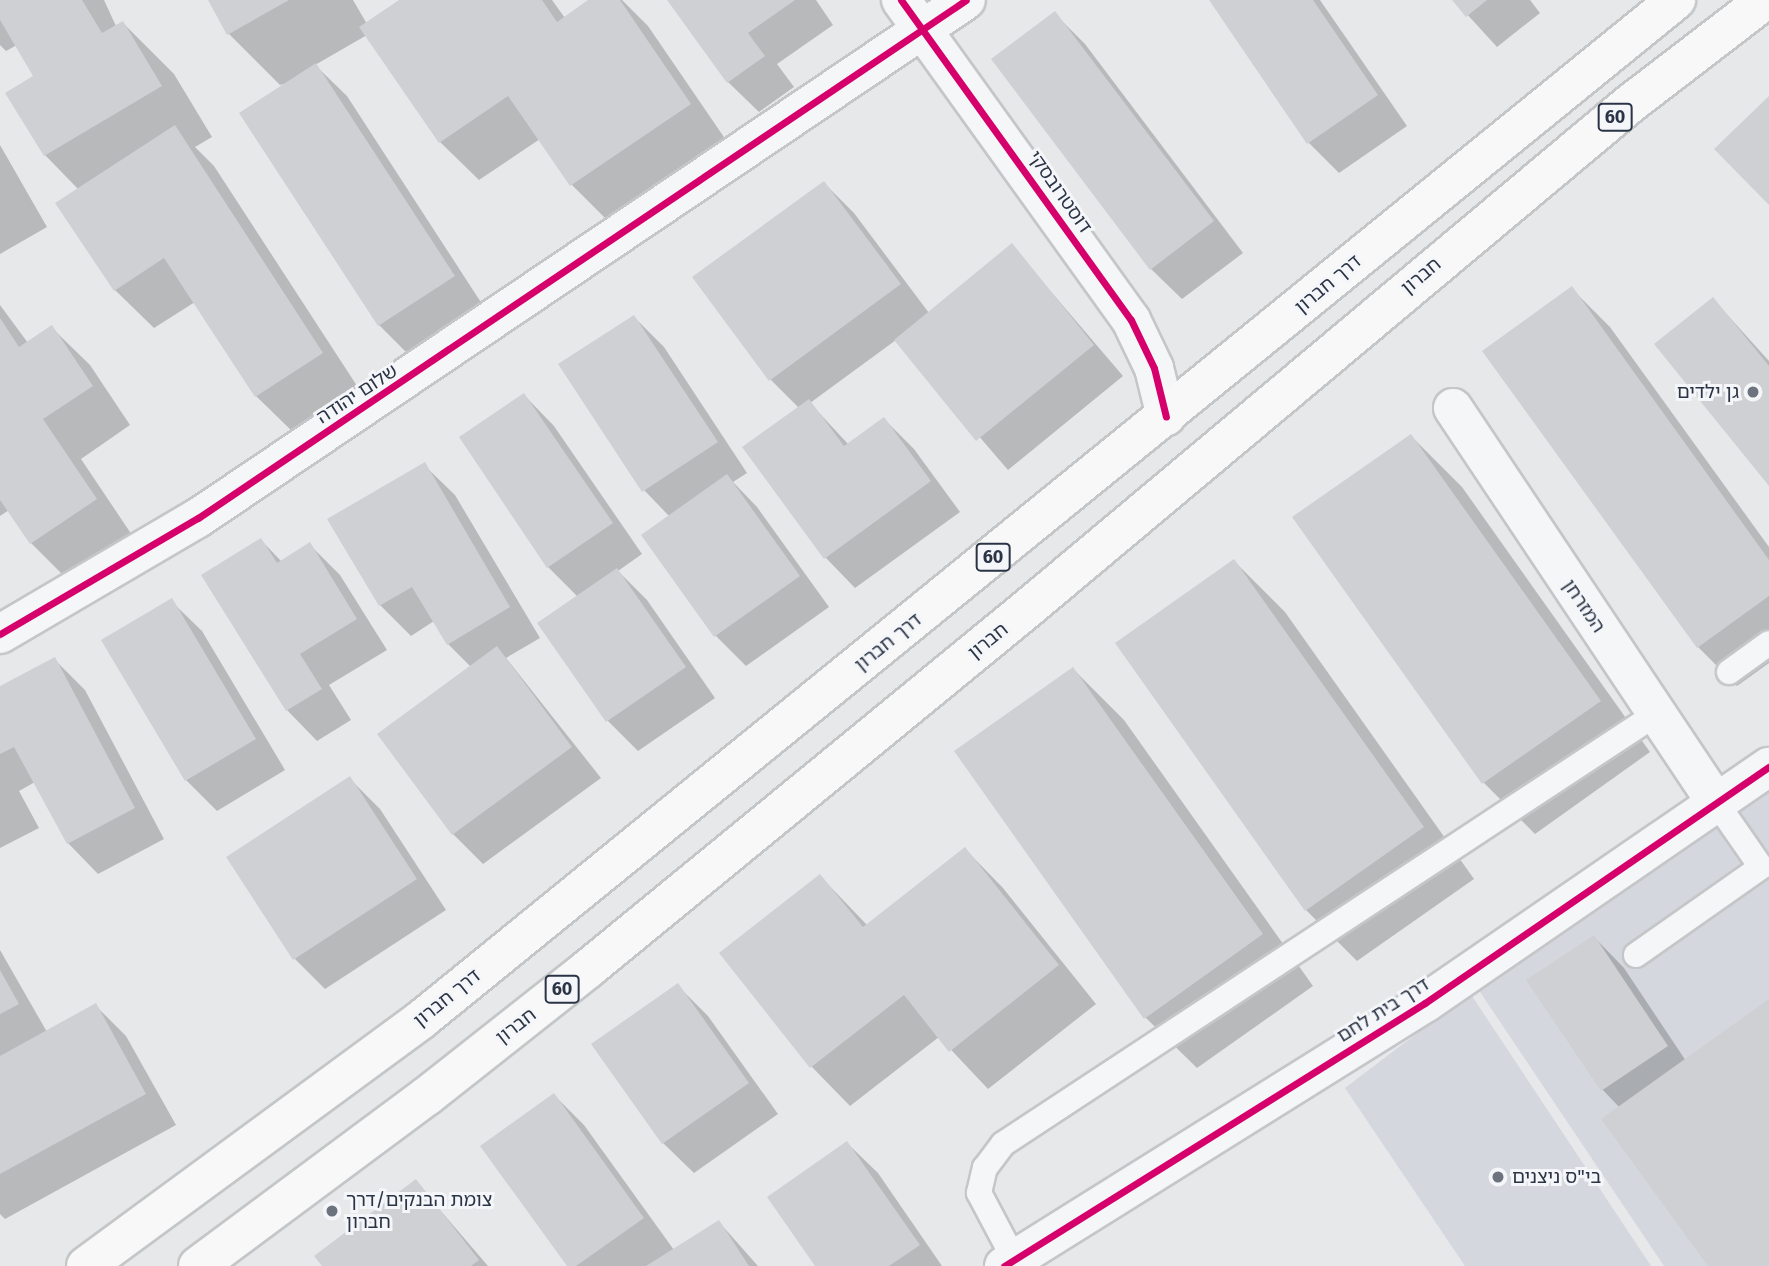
<!DOCTYPE html>
<meta charset="utf-8">
<style>
body{margin:0}
#map{position:relative;width:1769px;height:1266px;overflow:hidden;background:#e6e8ea;font-family:"Fira Sans","Noto Sans Hebrew",sans-serif}
div>[style]{position:absolute}
[style*='--x']{left:calc(var(--x)*1px);top:calc(var(--y)*1px);width:calc(var(--w)*1px);rotate:calc(var(--a)*1deg)}
.built>*{inset:0;background:#d4d7dd}
.shadow>*{inset:0;background:#0003}
.building>*{inset:0;background:#ced0d3}
.roads{filter:drop-shadow(2px 0 #c4c6c8) drop-shadow(-2px 0 #c4c6c8) drop-shadow(0 2px #c4c6c8) drop-shadow(0 -2px #c4c6c8)}
.service>*{height:24px;margin:-12px;padding:0 12px;transform-origin:12px;border-radius:12px;background:#f5f6f7}
.minor>*{height:38px;margin:-19px;padding:0 19px;transform-origin:19px;border-radius:19px;background:#f5f6f7}
.trunk>*{height:38px;margin:-19px;padding:0 19px;transform-origin:19px;border-radius:19px;background:#f8f8f8}
.cycleway>*{height:7px;margin:-3.5px;padding:0 3.5px;transform-origin:3.5px;border-radius:3.5px;background:#d6006c}
.dots>*{width:19px;height:19px;translate:-50% -50%;box-sizing:border-box;border:4px solid #f4f6f9;border-radius:50%}
span{translate:-50% -50%;white-space:nowrap;text-align:center;line-height:1.15;-webkit-text-stroke:6px #f4f6f9;paint-order:stroke}
.shield-label span{padding:2px 5px;background:#f4f6f9;border:2px solid;border-radius:5px;-webkit-text-stroke-width:0}
.shield-label{font-size:18px;color:#2b3445;font-weight:700}
.street-label{font-size:19px;color:#2b3445}
.poi-label{font-size:19px;color:#2b3445}
.right{translate:-100% -50%;text-align:right}
.left{translate:0 -50%;text-align:left}
</style>
<div id="map">
<div class="built">
<div style="clip-path:polygon(1769px 785px,1769px 1266px,1664px 1266px,1472px 980px)"></div>
<div style="clip-path:polygon(1470px 993px,1651px 1266px,1465px 1266px,1345px 1088px)"></div>
</div>
<div class="shadow">
<div style="clip-path:polygon(0 0,104px 0,116px 26px,123px 23px,174px 74px,212px 137px,195px 147px,214px 166px,361px 392px,295px 434px,256px 396px,195px 302px,154px 328px,115px 290px,79px 190px,45px 155px,36px 76px,17px 45px,6px 51px,0 45px)"></div>
<div style="clip-path:polygon(210px 0,353px 0,367px 24px,402px 0,552px 0,565px 18px,591px 0,622px 0,648px 26px,728px 143px,610px 223px,571px 184px,540px 139px,479px 180px,440px 142px,367px 35px,315px 65px,347px 96px,484px 307px,409px 355px,379px 325px,291px 82px,280px 85px,229px 34px)"></div>
<div style="clip-path:polygon(670px 0,816px 0,833px 25px,777px 64px,794px 87px,759px 112px,728px 82px)"></div>
<div style="clip-path:polygon(1211px 0,1320px 0,1407px 126px,1339px 173px,1309px 143px)"></div>
<div style="clip-path:polygon(1454px 0,1530px 0,1540px 13px,1497px 47px)"></div>
<div style="clip-path:polygon(1054px 13px,1085px 44px,1243px 253px,1182px 299px,1151px 269px)"></div>
<div style="clip-path:polygon(0 145px,47px 227px,0 254px)"></div>
<div style="clip-path:polygon(824px 183px,854px 213px,929px 313px,1012px 246px,1123px 376px,1008px 470px,896px 340px,810px 403px,849px 445px,884px 419px,914px 449px,960px 512px,855px 588px,825px 557px,799px 408px,770px 379px)"></div>
<div style="clip-path:polygon(1571px 288px,1610px 327px,1769px 547px,1769px 663px,1737px 686px,1698px 647px)"></div>
<div style="clip-path:polygon(1713px 299px,1769px 361px,1769px 483px)"></div>
<div style="clip-path:polygon(0 305px,28px 343px,51px 327px,90px 365px,130px 425px,81px 459px,134px 538px,70px 582px,31px 543px,9px 510px,0 516px)"></div>
<div style="clip-path:polygon(634px 317px,664px 347px,747px 473px,733px 482px,757px 507px,829px 607px,746px 666px,715px 635px,670px 517px,644px 490px)"></div>
<div style="clip-path:polygon(524px 395px,554px 426px,642px 554px,618px 571px,647px 600px,715px 698px,638px 751px,608px 721px,578px 597px,548px 567px)"></div>
<div style="clip-path:polygon(1411px 436px,1462px 487px,1650px 752px,1535px 834px,1484px 783px,1295px 517px)"></div>
<div style="clip-path:polygon(424px 465px,455px 495px,540px 638px,506px 658px,601px 778px,483px 864px,453px 834px,471px 667px,448px 644px,434px 621px,411px 636px,380px 605px)"></div>
<div style="clip-path:polygon(261px 540px,282px 562px,310px 545px,340px 575px,387px 650px,329px 685px,351px 720px,317px 741px,287px 710px)"></div>
<div style="clip-path:polygon(1234px 561px,1285px 612px,1474px 879px,1357px 961px,1306px 910px)"></div>
<div style="clip-path:polygon(171px 601px,202px 631px,285px 770px,217px 811px,186px 780px,104px 641px)"></div>
<div style="clip-path:polygon(54px 659px,85px 690px,164px 839px,98px 874px,68px 843px,35px 782px,19px 791px,39px 828px,0 848px,0 688px)"></div>
<div style="clip-path:polygon(1073px 669px,1124px 720px,1313px 986px,1197px 1068px,1146px 1018px)"></div>
<div style="clip-path:polygon(349px 778px,380px 809px,446px 910px,325px 989px,295px 959px)"></div>
<div style="clip-path:polygon(965px 849px,1003px 888px,1096px 1004px,988px 1089px,939px 1037px,850px 1106px,812px 1067px,722px 954px,820px 876px,868px 926px)"></div>
<div style="clip-path:polygon(1594px 937px,1624px 968px,1686px 1061px,1769px 1001px,1769px 1266px,1710px 1266px,1620px 1108px,1602px 1089px)"></div>
<div style="clip-path:polygon(0 950px,47px 1032px,95px 1005px,126px 1036px,176px 1125px,5px 1219px,0 1214px)"></div>
<div style="clip-path:polygon(677px 985px,708px 1016px,778px 1114px,694px 1173px,663px 1143px)"></div>
<div style="clip-path:polygon(554px 1095px,584px 1125px,674px 1250px,719px 1222px,758px 1266px,569px 1266px)"></div>
<div style="clip-path:polygon(847px 1143px,878px 1173px,942px 1266px,817px 1266px)"></div>
<div style="clip-path:polygon(416px 1182px,488px 1266px,324px 1266px)"></div>
</div>
<div class="building">
<div style="clip-path:polygon(0 0,82px 0,102px 33px,123px 21px,162px 86px,44px 156px,5px 93px,33px 76px,0 20px)"></div>
<div style="clip-path:polygon(208px 0,289px 0,227px 35px)"></div>
<div style="clip-path:polygon(399px 0,542px 0,557px 22px,588px 0,620px 0,691px 104px,570px 186px,508px 96px,439px 143px,359px 27px)"></div>
<div style="clip-path:polygon(667px 0,795px 0,748px 33px,765px 56px,727px 83px)"></div>
<div style="clip-path:polygon(1209px 0,1313px 0,1378px 95px,1307px 144px)"></div>
<div style="clip-path:polygon(1452px 0,1487px 0,1466px 17px)"></div>
<div style="clip-path:polygon(1055px 11px,1214px 221px,1150px 270px,991px 59px)"></div>
<div style="clip-path:polygon(316px 63px,455px 276px,378px 326px,239px 113px)"></div>
<div style="clip-path:polygon(1769px 96px,1769px 205px,1714px 149px)"></div>
<div style="clip-path:polygon(175px 125px,323px 353px,255px 397px,164px 258px,114px 291px,55px 203px)"></div>
<div style="clip-path:polygon(824px 181px,901px 284px,769px 381px,692px 277px)"></div>
<div style="clip-path:polygon(1012px 243px,1094px 345px,976px 441px,894px 340px)"></div>
<div style="clip-path:polygon(1572px 286px,1769px 560px,1769px 596px,1697px 648px,1482px 351px)"></div>
<div style="clip-path:polygon(1713px 297px,1769px 366px,1769px 486px,1654px 344px)"></div>
<div style="clip-path:polygon(634px 315px,718px 442px,642px 492px,558px 364px)"></div>
<div style="clip-path:polygon(0 318px,19px 347px,52px 325px,93px 386px,43px 419px,97px 499px,30px 544px,0 500px)"></div>
<div style="clip-path:polygon(524px 393px,613px 523px,547px 568px,459px 437px)"></div>
<div style="clip-path:polygon(809px 399px,844px 446px,884px 417px,931px 481px,824px 559px,742px 447px)"></div>
<div style="clip-path:polygon(1411px 434px,1601px 701px,1482px 784px,1292px 517px)"></div>
<div style="clip-path:polygon(425px 462px,510px 607px,447px 645px,412px 587px,379px 606px,327px 519px)"></div>
<div style="clip-path:polygon(727px 474px,800px 576px,714px 637px,641px 535px)"></div>
<div style="clip-path:polygon(261px 538px,277px 563px,310px 542px,357px 619px,300px 654px,322px 689px,286px 711px,201px 575px)"></div>
<div style="clip-path:polygon(1234px 559px,1424px 827px,1305px 911px,1115px 643px)"></div>
<div style="clip-path:polygon(617px 568px,686px 667px,606px 722px,537px 623px)"></div>
<div style="clip-path:polygon(172px 598px,256px 739px,185px 781px,101px 640px)"></div>
<div style="clip-path:polygon(497px 646px,572px 747px,452px 835px,377px 734px)"></div>
<div style="clip-path:polygon(55px 657px,135px 808px,67px 844px,14px 747px,0 754px,0 686px)"></div>
<div style="clip-path:polygon(1073px 667px,1263px 934px,1144px 1019px,954px 751px)"></div>
<div style="clip-path:polygon(350px 776px,417px 879px,293px 960px,226px 857px)"></div>
<div style="clip-path:polygon(965px 847px,1059px 965px,949px 1052px,904px 995px,810px 1068px,719px 953px,820px 874px,863px 927px)"></div>
<div style="clip-path:polygon(1594px 935px,1668px 1046px,1601px 1091px,1526px 980px)"></div>
<div style="clip-path:polygon(0 970px,19px 1004px,0 1014px)"></div>
<div style="clip-path:polygon(678px 983px,749px 1083px,662px 1144px,591px 1044px)"></div>
<div style="clip-path:polygon(1769px 999px,1769px 1266px,1708px 1266px,1601px 1119px)"></div>
<div style="clip-path:polygon(96px 1003px,146px 1094px,0 1174px,0 1056px)"></div>
<div style="clip-path:polygon(554px 1093px,644px 1218px,576px 1266px,567px 1266px,480px 1146px)"></div>
<div style="clip-path:polygon(847px 1141px,920px 1245px,889px 1266px,815px 1266px,767px 1197px)"></div>
<div style="clip-path:polygon(416px 1179px,479px 1260px,471px 1266px,322px 1266px,314px 1256px)"></div>
<div style="clip-path:polygon(719px 1220px,749px 1266px,646px 1266px)"></div>
</div>
<div class="roads">
<div class="service">
<div style="--x:1729;--y:672;--w:49;--a:-35.9"></div>
<div style="--x:1636;--y:955;--w:153;--a:-35.1"></div>
<div style="--x:1761;--y:867;--w:79;--a:-124.7"></div>
<div style="--x:1014;--y:1259;--w:75;--a:-117.9"></div>
<div style="--x:979;--y:1193;--w:26;--a:-77"></div>
<div style="--x:985;--y:1168;--w:30;--a:-53"></div>
<div style="--x:1003;--y:1144;--w:782;--a:-33.36"></div>
</div>
<div class="minor">
<div style="--x:901;--y:0;--w:394;--a:54.3"></div>
<div style="--x:1131;--y:320;--w:53;--a:64.4"></div>
<div style="--x:1154;--y:368;--w:50;--a:76.2"></div>
<div style="--x:1453;--y:408;--w:474;--a:56.3"></div>
<div style="--x:0;--y:634;--w:229;--a:-30.4"></div>
<div style="--x:198;--y:518;--w:926;--a:-34"></div>
<div style="--x:1004;--y:1266;--w:496;--a:-32"></div>
<div style="--x:1425;--y:1003;--w:417;--a:-34.5"></div>
</div>
<div class="trunk">
<div style="--x:86;--y:1266;--w:417;--a:-36.3"></div>
<div style="--x:422;--y:1019;--w:1616;--a:-39.1"></div>
<div style="--x:198;--y:1266;--w:285;--a:-36.6"></div>
<div style="--x:427;--y:1096;--w:206;--a:-38.3"></div>
<div style="--x:589;--y:968;--w:568;--a:-39.35"></div>
<div style="--x:1028;--y:608;--w:787;--a:-39.95"></div>
<div style="--x:1631;--y:103;--w:169;--a:-37.5"></div>
</div>
</div>
<div class="cycleway">
<div style="--x:901;--y:0;--w:394;--a:54.3"></div>
<div style="--x:1131;--y:320;--w:53;--a:64.4"></div>
<div style="--x:1154;--y:368;--w:50;--a:76.2"></div>
<div style="--x:0;--y:634;--w:229;--a:-30.4"></div>
<div style="--x:198;--y:518;--w:926;--a:-34"></div>
<div style="--x:1004;--y:1266;--w:496;--a:-32"></div>
<div style="--x:1425;--y:1003;--w:417;--a:-34.5"></div>
</div>
<div class="dots">
<div style="left:1753px;top:392px;background:#6c737f"></div>
<div style="left:1498px;top:1177px;background:#6c737f"></div>
<div style="left:332px;top:1211px;background:#6c737f"></div>
</div>
<div class="shield-label">
<span style="left:1615px;top:117px">60</span>
<span style="left:993px;top:557px">60</span>
<span style="left:562px;top:989px">60</span>
</div>
<div class="street-label">
<span style="left:1060px;top:192px;rotate:55deg">דוסטרובסקי</span>
<span style="left:1421px;top:276px;rotate:-40deg">חברון</span>
<span style="left:1328px;top:284px;rotate:-40deg">דרך חברון</span>
<span style="left:357px;top:394px;rotate:-33deg">שלום יהודה</span>
<span style="left:1584px;top:606px;rotate:56deg">המזרחן</span>
<span style="left:988px;top:641px;rotate:-39deg">חברון</span>
<span style="left:888px;top:642px;rotate:-39deg">דרך חברון</span>
<span style="left:447px;top:998px;rotate:-39deg">דרך חברון</span>
<span style="left:1383px;top:1010px;rotate:-32deg">דרך בית לחם</span>
<span style="left:516px;top:1026px;rotate:-38deg">חברון</span>
</div>
<div class="poi-label">
<span class="right" style="left:1739px;top:392px">גן ילדים</span>
<span class="left" style="left:1512px;top:1177px">בי"ס ניצנים</span>
<span class="left" style="left:346px;top:1211px">צומת הבנקים/דרך<br>חברון</span>
</div>
</div>
